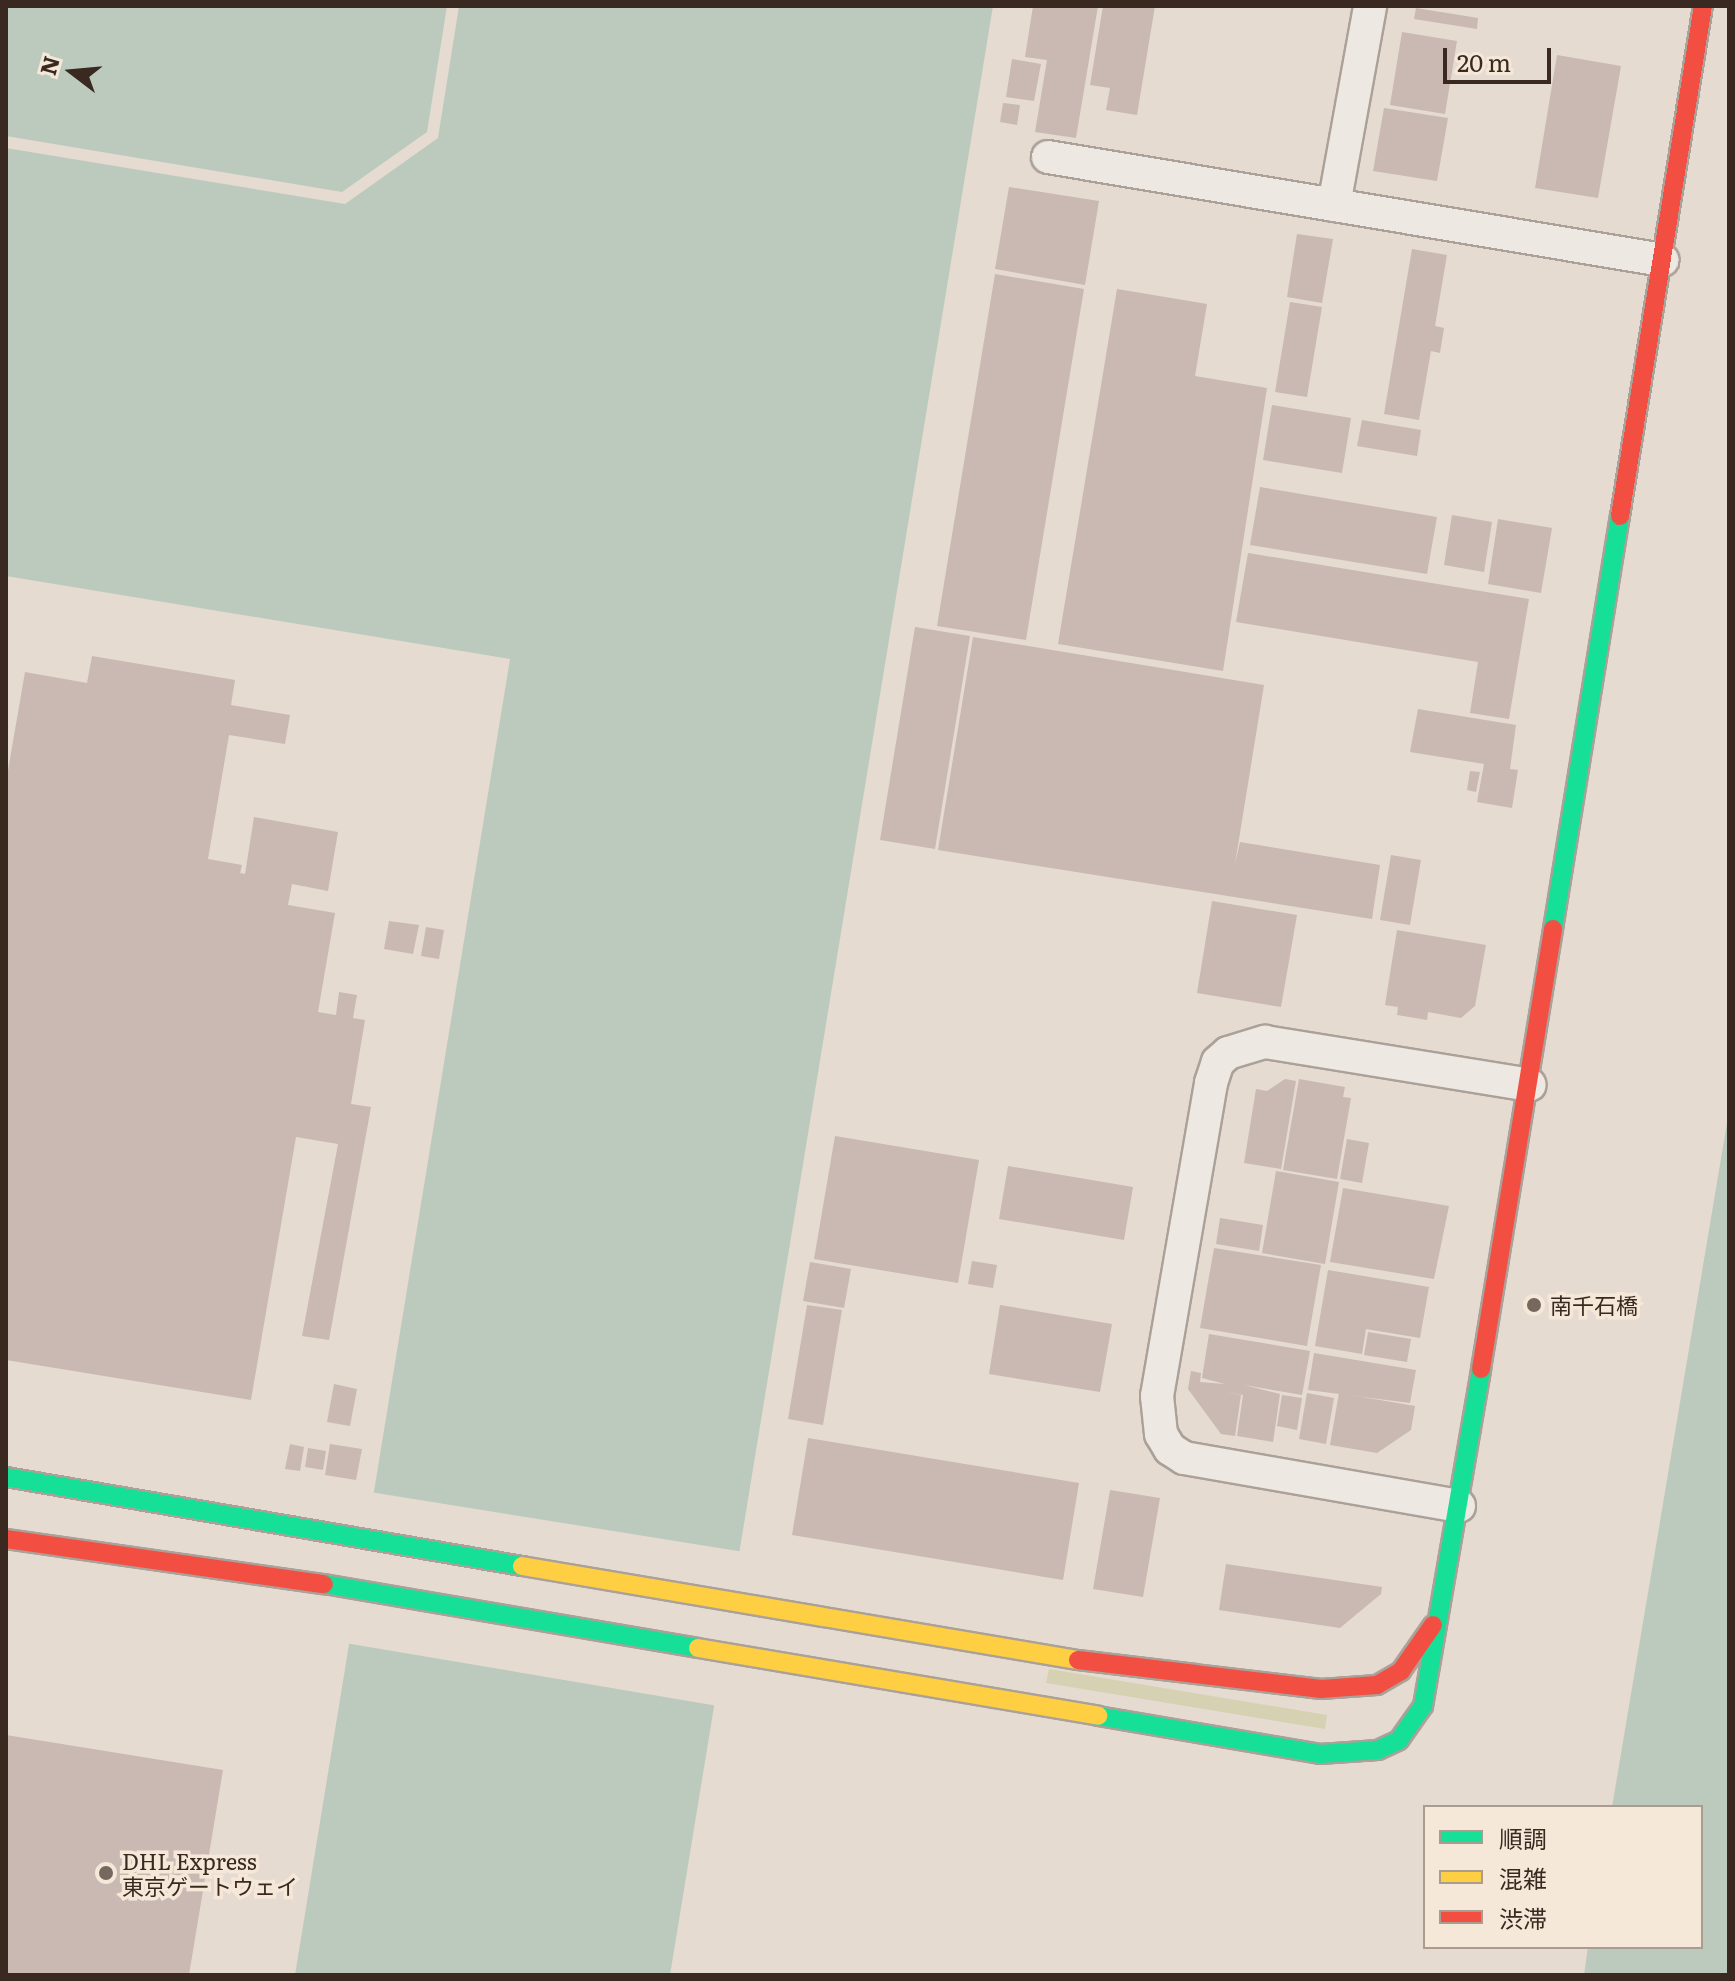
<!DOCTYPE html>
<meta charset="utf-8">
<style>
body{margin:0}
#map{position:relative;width:1735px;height:1981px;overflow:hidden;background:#e5dbd1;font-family:Literata,"Noto Sans JP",serif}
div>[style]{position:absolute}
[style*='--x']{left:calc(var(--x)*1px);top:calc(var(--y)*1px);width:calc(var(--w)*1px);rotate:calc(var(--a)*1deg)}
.green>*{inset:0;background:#d7d1b4}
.water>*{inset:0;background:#bccabe}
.pier>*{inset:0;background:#e5dbd1}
.building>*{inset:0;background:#c9b9b2}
.roads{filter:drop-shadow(2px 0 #aba199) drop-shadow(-2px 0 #aba199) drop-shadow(0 2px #aba199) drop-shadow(0 -2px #aba199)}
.street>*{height:32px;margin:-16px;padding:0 16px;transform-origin:16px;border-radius:16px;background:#eee8e2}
.fast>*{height:18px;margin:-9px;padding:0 9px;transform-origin:9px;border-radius:9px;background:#16e098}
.slow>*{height:18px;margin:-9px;padding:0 9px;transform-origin:9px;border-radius:9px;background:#ffcf43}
.jam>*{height:18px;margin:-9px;padding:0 9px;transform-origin:9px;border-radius:9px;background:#f24e42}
.dots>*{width:22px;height:22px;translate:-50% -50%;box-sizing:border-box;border:4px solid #f5e8d9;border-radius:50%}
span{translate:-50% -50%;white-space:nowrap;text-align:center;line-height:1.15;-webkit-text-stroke:7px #f5e8d9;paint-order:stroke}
.poi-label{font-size:22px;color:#3a2921}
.left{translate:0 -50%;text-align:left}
.frame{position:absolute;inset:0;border:8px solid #3a2921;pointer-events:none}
.legend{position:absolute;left:1423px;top:1805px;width:280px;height:144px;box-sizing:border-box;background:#f5e8d9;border:2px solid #aa9c8f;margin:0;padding:10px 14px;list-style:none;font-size:24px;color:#3a2921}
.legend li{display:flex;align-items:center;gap:16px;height:40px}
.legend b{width:40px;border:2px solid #aa9c8f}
.north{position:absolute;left:32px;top:32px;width:80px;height:80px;-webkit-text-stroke:6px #f5e8d9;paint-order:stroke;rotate:286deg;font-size:22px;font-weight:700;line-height:32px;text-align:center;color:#3a2921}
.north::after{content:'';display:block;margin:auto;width:28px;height:36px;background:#3a2921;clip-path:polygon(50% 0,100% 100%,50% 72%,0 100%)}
.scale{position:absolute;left:1443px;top:48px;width:108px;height:36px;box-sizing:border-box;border:4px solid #3a2921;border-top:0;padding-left:10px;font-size:24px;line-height:28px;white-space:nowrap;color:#3a2921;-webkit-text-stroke:6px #f5e8d9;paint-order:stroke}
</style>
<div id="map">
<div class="green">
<div style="clip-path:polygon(1049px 1669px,1327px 1715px,1325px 1729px,1046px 1683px)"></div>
</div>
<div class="water">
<div style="clip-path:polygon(6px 6px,993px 6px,670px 1975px,295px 1975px,510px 659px,6px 576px)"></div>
<div style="clip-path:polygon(1729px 1111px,1729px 1975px,1584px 1975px,1588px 1947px,1701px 1947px,1701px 1807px,1612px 1807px)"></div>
</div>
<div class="pier">
<div style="clip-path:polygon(447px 6px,459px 6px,438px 138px,345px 204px,6px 148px,6px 136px,342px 192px,427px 132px)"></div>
<div style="clip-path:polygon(370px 1492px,744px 1552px,718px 1706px,345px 1643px)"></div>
</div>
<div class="building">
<div style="clip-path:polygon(1033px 6px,1098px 6px,1076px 138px,1035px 132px,1047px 60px,1025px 57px)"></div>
<div style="clip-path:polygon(1103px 6px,1155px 6px,1137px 115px,1106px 110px,1110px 88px,1090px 85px)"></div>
<div style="clip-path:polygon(1416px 8px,1478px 18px,1477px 29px,1414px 19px)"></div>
<div style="clip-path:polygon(1402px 32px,1457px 41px,1445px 114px,1390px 105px)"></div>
<div style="clip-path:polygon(1557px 55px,1621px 66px,1598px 198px,1535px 188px)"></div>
<div style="clip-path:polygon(1012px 59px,1041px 64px,1034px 101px,1006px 97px)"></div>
<div style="clip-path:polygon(1003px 103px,1020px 105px,1017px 125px,1000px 122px)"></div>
<div style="clip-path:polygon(1384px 108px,1448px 118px,1437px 181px,1373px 171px)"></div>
<div style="clip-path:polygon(1009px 187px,1099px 201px,1085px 285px,995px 269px)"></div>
<div style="clip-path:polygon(1297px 234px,1333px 239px,1322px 303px,1287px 297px)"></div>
<div style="clip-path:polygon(1412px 249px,1447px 255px,1435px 326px,1444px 328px,1440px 353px,1431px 351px,1419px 420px,1384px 414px)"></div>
<div style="clip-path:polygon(995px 274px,1084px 289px,1026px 640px,937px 626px)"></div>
<div style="clip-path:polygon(1117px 289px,1207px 304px,1195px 376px,1267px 388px,1223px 671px,1058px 644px)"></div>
<div style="clip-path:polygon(1290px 302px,1322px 307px,1307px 397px,1275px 392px)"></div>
<div style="clip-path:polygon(1272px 405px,1351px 418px,1342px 473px,1263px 460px)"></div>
<div style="clip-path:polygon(1362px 420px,1421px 430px,1417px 456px,1357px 446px)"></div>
<div style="clip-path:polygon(1260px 487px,1437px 517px,1427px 574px,1250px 545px)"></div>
<div style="clip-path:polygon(1452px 515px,1492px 522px,1484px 572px,1444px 565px)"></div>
<div style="clip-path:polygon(1498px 519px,1552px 528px,1541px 593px,1488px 584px)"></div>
<div style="clip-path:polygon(1248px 553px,1529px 599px,1509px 719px,1470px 713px,1478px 662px,1236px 622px)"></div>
<div style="clip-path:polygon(915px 627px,970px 636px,935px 849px,880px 840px)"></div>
<div style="clip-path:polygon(973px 637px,1264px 685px,1235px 864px,1240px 842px,1380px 865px,1372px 919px,938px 850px)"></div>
<div style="clip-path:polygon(92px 656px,235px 680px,231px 705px,290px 715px,285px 744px,229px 735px,208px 859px,242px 865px,240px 873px,245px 874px,254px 817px,338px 832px,328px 891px,292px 884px,288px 905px,335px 913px,318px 1012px,336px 1015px,339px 992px,357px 995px,353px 1018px,365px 1020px,351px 1104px,371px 1107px,329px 1340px,302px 1336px,338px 1144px,296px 1137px,251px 1400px,6px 1360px,6px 782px,25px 672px,87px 683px)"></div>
<div style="clip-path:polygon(1418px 709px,1516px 725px,1510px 769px,1518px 770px,1512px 808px,1477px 802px,1484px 764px,1410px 752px)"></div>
<div style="clip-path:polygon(1470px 771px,1480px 772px,1476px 792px,1467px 790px)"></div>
<div style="clip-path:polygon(1391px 855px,1421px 860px,1410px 925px,1380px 920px)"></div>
<div style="clip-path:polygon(1212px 901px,1297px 915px,1281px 1007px,1197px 993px)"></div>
<div style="clip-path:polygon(389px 921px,419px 925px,413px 954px,384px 949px)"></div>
<div style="clip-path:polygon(426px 927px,444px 930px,439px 959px,421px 956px)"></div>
<div style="clip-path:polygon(1397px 930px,1486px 945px,1475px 1006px,1461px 1018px,1428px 1012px,1427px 1020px,1397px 1015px,1398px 1007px,1385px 1005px)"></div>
<div style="clip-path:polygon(1285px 1079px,1296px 1081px,1281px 1169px,1244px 1163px,1256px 1089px,1267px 1091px)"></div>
<div style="clip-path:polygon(1299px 1079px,1345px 1087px,1343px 1097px,1351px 1098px,1337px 1179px,1283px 1170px)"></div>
<div style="clip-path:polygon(835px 1136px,979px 1160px,958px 1283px,814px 1259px)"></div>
<div style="clip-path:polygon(1347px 1139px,1369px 1143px,1362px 1183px,1340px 1179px)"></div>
<div style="clip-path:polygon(1008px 1166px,1133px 1187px,1124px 1240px,999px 1219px)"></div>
<div style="clip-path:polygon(1276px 1171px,1339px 1182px,1325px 1264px,1262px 1253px)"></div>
<div style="clip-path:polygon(1343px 1188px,1449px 1206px,1434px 1279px,1330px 1262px)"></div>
<div style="clip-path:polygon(1220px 1218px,1263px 1225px,1259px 1251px,1216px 1244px)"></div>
<div style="clip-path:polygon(1214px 1248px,1321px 1265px,1307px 1346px,1200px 1328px)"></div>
<div style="clip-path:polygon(972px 1261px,997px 1265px,993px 1288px,968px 1284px)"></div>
<div style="clip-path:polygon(810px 1262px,851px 1269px,844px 1308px,803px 1301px)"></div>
<div style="clip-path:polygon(1328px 1270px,1429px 1287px,1420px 1338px,1366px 1329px,1362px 1354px,1315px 1346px)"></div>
<div style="clip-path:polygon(807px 1305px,842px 1310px,823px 1425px,788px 1419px)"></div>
<div style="clip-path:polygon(1000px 1305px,1112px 1324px,1100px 1392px,989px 1374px)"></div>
<div style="clip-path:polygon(1368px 1332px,1411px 1339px,1407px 1362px,1364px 1355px)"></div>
<div style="clip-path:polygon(1209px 1334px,1310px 1351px,1302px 1395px,1244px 1385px,1280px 1394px,1273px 1442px,1237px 1436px,1243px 1395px,1226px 1392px,1241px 1395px,1235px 1436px,1221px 1434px,1188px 1389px,1191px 1371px,1201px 1373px,1200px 1382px,1225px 1384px,1202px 1378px)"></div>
<div style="clip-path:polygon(1314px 1353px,1416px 1370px,1410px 1403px,1308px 1390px)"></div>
<div style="clip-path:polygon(334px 1384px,357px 1389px,350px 1426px,327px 1422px)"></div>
<div style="clip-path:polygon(1307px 1393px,1334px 1398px,1326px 1444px,1299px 1439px)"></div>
<div style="clip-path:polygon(1339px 1393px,1415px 1406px,1411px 1430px,1377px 1453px,1330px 1445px)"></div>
<div style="clip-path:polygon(1282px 1395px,1302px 1398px,1297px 1430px,1277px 1426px)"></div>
<div style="clip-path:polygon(808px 1438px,1079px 1483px,1063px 1580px,792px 1535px)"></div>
<div style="clip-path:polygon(290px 1444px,304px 1447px,300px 1471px,285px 1469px)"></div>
<div style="clip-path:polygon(330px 1444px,362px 1449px,356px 1480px,325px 1475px)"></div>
<div style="clip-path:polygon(308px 1448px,326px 1451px,323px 1470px,305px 1467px)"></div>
<div style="clip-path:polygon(1110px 1490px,1160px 1498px,1143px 1597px,1093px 1589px)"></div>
<div style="clip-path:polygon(1226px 1564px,1382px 1587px,1381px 1594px,1340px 1628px,1219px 1610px)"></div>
<div style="clip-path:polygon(6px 1735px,223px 1770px,189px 1975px,6px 1975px)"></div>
</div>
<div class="roads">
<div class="street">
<div style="--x:1048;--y:157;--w:623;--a:9.52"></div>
<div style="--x:1334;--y:205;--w:202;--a:-79.7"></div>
<div style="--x:1459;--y:1506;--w:279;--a:-170.1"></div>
<div style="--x:1184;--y:1458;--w:17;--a:-147"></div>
<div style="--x:1170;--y:1449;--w:17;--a:-121"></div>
<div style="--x:1161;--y:1434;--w:38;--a:-96"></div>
<div style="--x:1157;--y:1396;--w:318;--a:-80.2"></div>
<div style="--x:1211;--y:1083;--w:22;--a:-72"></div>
<div style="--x:1218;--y:1062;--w:13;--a:-42"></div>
<div style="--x:1228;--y:1053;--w:39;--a:-17"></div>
<div style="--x:1265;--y:1042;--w:268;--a:9.2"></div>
</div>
<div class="fast">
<div style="--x:1553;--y:929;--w:418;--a:-80.8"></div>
<div style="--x:6;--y:1477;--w:524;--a:9.79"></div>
<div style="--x:324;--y:1584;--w:379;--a:9.7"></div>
<div style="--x:1098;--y:1716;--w:225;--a:9.7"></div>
<div style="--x:1320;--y:1754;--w:58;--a:-3.9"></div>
<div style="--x:1378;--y:1750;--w:23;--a:-25"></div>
<div style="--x:1399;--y:1740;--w:42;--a:-54.8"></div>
<div style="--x:1423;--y:1706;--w:342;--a:-80.2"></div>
</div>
<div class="slow">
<div style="--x:522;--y:1566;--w:564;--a:9.6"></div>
<div style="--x:698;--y:1648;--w:406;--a:9.6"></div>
</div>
<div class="jam">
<div style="--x:1620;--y:516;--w:517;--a:-80.76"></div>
<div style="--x:1481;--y:1369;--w:446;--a:-80.7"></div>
<div style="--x:6;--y:1539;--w:321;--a:8.1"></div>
<div style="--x:1078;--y:1660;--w:245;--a:6.8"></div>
<div style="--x:1321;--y:1689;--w:56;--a:-4.1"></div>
<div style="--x:1377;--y:1685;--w:28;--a:-30"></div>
<div style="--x:1401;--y:1671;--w:56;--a:-55.2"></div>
</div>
</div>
<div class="dots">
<div style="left:1534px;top:1305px;background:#76675f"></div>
<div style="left:106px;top:1873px;background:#76675f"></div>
</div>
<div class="poi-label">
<span class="left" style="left:1550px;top:1305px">南千石橋</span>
<span class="left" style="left:122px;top:1873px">DHL Express<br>東京ゲートウェイ</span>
</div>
<div class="frame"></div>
<ul class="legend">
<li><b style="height:10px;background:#16e098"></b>順調</li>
<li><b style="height:10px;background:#ffcf43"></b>混雑</li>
<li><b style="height:10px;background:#f24e42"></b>渋滞</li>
</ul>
<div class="north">N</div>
<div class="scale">20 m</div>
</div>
